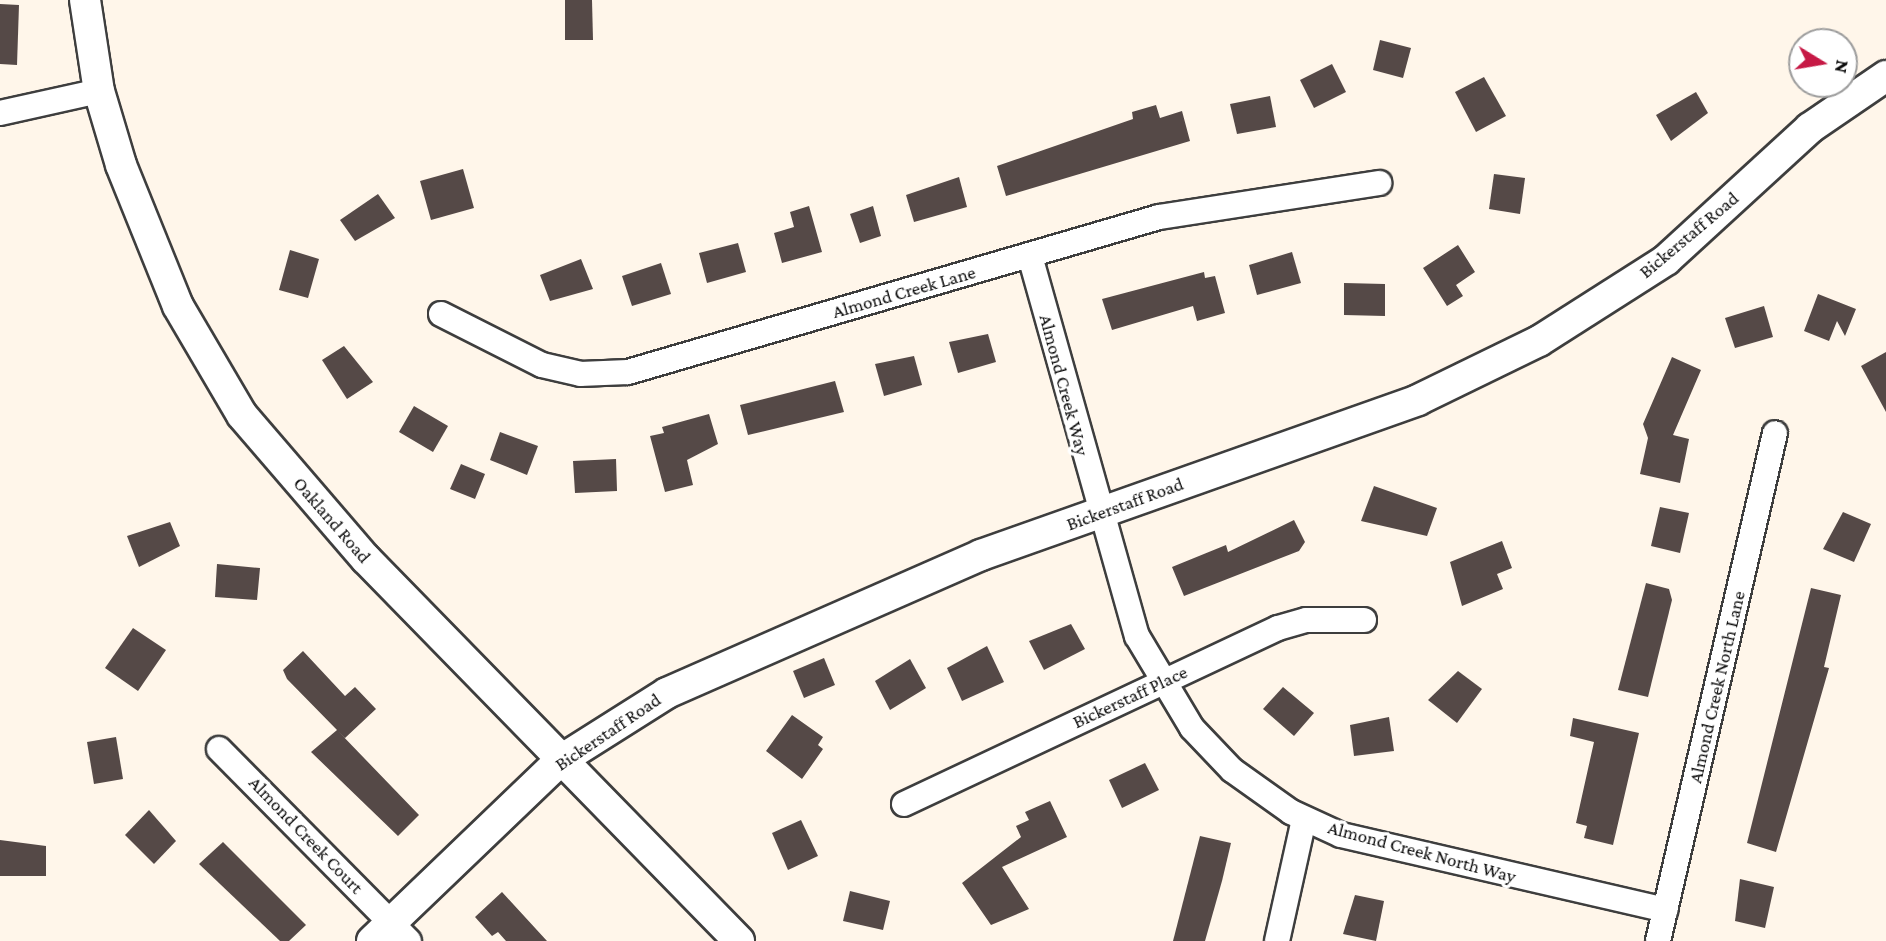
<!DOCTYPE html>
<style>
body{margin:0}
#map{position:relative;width:1886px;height:941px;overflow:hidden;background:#fff6ea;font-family:"Crimson Pro",serif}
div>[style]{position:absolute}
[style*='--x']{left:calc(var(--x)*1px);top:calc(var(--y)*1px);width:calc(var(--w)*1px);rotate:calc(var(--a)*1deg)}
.building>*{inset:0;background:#554947}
.roads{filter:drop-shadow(2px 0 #3e3e3e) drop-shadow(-2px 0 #3e3e3e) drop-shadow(0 2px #3e3e3e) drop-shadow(0 -2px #3e3e3e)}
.minor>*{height:24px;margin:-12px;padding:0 12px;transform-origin:12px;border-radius:12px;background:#fff}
.tertiary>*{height:30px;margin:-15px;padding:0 15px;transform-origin:15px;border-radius:15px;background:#fff}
span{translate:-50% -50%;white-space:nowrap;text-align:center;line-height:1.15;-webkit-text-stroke:7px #fff;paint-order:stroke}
.street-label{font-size:19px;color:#0b0b0b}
.north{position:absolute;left:1788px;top:28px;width:70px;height:70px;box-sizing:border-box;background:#fff;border:2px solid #9d9d9d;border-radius:50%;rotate:101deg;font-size:19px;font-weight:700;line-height:28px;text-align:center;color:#0b0b0b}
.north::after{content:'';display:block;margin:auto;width:24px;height:32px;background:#c61945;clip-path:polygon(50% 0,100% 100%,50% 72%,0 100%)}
</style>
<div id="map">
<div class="building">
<div style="clip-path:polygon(565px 0,592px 0,593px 40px,565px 40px)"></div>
<div style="clip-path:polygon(0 4px,19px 5px,17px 65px,0 64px)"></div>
<div style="clip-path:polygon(1380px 40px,1411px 48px,1403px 78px,1373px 70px)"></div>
<div style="clip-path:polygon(1332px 64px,1346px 92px,1314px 108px,1300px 80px)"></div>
<div style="clip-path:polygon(1484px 77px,1506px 116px,1476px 132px,1455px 92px)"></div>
<div style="clip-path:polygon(1696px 92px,1708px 113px,1671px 141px,1656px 115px)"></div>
<div style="clip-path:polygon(1270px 96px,1276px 127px,1237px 134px,1230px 104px)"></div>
<div style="clip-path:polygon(1156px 105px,1160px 118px,1182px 111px,1190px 141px,1006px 196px,997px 166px,1133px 119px,1132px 112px)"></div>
<div style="clip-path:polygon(463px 169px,474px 208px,431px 220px,420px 181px)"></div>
<div style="clip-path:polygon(1494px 174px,1525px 178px,1520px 214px,1489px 209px)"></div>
<div style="clip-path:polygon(959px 177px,967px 207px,914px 222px,906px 195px)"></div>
<div style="clip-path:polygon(378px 194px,395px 218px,355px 241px,340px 220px)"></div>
<div style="clip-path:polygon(809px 206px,822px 252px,782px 263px,774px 233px,794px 227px,790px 212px)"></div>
<div style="clip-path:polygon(873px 206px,881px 236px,860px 243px,850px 214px)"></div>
<div style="clip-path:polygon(738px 243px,746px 272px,707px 283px,699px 253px)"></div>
<div style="clip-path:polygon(1458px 245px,1475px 272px,1456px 285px,1463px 296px,1447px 306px,1423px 268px)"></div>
<div style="clip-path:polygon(290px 250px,319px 259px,308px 298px,279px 290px)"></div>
<div style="clip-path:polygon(1292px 252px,1301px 283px,1257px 295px,1249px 265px)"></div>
<div style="clip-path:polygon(581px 259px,593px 289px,550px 301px,540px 275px)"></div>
<div style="clip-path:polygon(661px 263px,671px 294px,632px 306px,622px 276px)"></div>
<div style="clip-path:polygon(1204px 272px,1205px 278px,1215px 276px,1225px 313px,1197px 321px,1193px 306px,1112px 330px,1102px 299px)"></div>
<div style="clip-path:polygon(1344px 283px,1385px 284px,1385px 316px,1344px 315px)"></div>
<div style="clip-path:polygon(1818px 294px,1856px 309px,1845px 336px,1837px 321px,1829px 341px,1804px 331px)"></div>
<div style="clip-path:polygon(1764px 306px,1773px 337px,1735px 348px,1725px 318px)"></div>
<div style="clip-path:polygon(988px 334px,996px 362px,958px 373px,949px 342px)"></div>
<div style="clip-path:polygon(344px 346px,373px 382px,347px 399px,322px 360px)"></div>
<div style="clip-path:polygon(1886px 352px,1886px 412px,1861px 366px)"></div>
<div style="clip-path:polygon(914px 356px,922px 385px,884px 396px,875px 364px)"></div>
<div style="clip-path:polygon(1672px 357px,1701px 370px,1673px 435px,1689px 439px,1680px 483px,1640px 474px,1648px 438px,1643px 424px)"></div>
<div style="clip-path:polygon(835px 381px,844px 412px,748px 435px,740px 405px)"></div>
<div style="clip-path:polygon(414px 406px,448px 426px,433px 452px,399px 432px)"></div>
<div style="clip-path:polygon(709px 414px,718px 444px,687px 460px,693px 485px,665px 492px,650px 436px,664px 433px,662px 427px)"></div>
<div style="clip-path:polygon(500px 432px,538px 446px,527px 475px,490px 460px)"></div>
<div style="clip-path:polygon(616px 459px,617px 491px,575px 493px,573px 461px)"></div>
<div style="clip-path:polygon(461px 464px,485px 474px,475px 499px,450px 489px)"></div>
<div style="clip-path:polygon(1374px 486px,1437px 508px,1427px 536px,1361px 521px)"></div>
<div style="clip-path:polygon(1660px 507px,1689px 513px,1680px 553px,1651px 546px)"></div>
<div style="clip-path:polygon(1843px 512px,1871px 524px,1854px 562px,1823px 549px)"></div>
<div style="clip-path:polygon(1294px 520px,1305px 542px,1299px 551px,1184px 596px,1172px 567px,1226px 545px,1228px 552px)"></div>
<div style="clip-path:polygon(170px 522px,180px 546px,139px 567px,127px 536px)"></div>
<div style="clip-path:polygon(1502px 541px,1512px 568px,1497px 574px,1503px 589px,1462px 606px,1450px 562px)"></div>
<div style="clip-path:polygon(217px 564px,260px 568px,257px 600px,215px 597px)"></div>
<div style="clip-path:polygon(1646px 583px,1669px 589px,1672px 600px,1648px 697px,1618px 690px)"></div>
<div style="clip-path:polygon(1811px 588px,1841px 595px,1824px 667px,1829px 668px,1776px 852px,1747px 843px)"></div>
<div style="clip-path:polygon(1071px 624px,1085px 649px,1044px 670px,1029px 641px)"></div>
<div style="clip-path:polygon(133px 628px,166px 650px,138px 691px,105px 668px)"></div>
<div style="clip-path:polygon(987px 646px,1004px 682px,962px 701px,947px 668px)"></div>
<div style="clip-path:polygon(303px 651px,345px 696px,355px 687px,376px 709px,345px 738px,338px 731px,419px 815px,398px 836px,311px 752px,337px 730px,287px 679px,283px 670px)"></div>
<div style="clip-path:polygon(824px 658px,835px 685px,804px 698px,793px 671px)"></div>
<div style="clip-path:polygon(910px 659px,926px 688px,890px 710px,875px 681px)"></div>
<div style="clip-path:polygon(1458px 671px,1482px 689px,1457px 723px,1428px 700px)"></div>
<div style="clip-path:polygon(1283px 687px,1314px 713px,1294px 736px,1263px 709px)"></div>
<div style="clip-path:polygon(792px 715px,823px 737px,818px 745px,823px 749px,802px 779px,766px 751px)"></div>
<div style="clip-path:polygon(1389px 717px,1394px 751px,1354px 756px,1350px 725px)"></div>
<div style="clip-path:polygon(1573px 718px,1639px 733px,1613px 845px,1584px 838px,1587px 826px,1576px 823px,1594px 742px,1570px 736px)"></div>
<div style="clip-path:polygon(116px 737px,123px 779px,94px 784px,87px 742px)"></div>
<div style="clip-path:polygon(1145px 763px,1159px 790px,1122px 808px,1109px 780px)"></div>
<div style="clip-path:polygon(1050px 801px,1067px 837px,1002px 867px,1029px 909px,991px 925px,962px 883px,1021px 837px,1016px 826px,1029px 820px,1025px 812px)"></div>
<div style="clip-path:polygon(149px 810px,176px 841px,154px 864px,125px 835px)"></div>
<div style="clip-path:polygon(801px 820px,818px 856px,788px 870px,772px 833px)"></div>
<div style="clip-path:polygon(1200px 836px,1231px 843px,1222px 881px,1205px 941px,1173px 941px)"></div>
<div style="clip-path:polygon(0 840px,46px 846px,46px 876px,0 876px)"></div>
<div style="clip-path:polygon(223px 842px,306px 925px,289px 941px,280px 941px,199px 864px)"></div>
<div style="clip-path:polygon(1740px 879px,1774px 887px,1765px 928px,1735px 921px)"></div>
<div style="clip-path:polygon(850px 891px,890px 901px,883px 930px,843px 921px)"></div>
<div style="clip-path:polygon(502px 892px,547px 941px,506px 941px,498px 932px,492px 936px,475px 917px)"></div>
<div style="clip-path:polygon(1355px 895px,1384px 901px,1376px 941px,1343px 934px)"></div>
</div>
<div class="roads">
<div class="minor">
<div style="--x:0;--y:113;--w:101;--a:-12.5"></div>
<div style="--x:1030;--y:256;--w:395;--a:74.3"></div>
<div style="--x:1137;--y:636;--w:107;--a:59.1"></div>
<div style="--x:1192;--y:728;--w:58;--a:46.4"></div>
<div style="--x:1232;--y:770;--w:72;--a:35.4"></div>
<div style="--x:1291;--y:812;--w:55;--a:24.7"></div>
<div style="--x:1341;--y:835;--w:333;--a:13"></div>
<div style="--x:441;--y:314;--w:113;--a:26.8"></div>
<div style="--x:542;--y:365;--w:39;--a:13"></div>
<div style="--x:580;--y:374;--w:48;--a:-2.4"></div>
<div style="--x:628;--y:372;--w:553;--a:-16.27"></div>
<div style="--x:1159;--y:217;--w:223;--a:-8.8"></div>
<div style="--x:219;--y:749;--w:270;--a:45.3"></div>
<div style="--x:904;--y:804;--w:413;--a:-25.2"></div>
<div style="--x:1278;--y:628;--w:29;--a:-16"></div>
<div style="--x:1306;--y:620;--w:58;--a:0"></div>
<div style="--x:1277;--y:941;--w:125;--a:-77.5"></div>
<div style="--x:1658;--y:941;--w:521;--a:-77.03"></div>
</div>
<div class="tertiary">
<div style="--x:85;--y:0;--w:92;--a:81.3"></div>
<div style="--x:99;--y:91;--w:77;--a:73.4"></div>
<div style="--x:121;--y:165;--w:152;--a:68"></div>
<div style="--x:178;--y:306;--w:126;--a:59.6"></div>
<div style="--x:242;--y:415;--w:190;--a:49.3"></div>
<div style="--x:366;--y:559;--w:534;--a:45.68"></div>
<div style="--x:372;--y:941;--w:262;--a:-43.8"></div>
<div style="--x:561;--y:760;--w:125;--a:-32.3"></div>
<div style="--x:667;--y:693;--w:343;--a:-23.7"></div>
<div style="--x:981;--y:555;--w:464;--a:-19.5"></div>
<div style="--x:1418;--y:400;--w:135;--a:-26"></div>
<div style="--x:1539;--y:341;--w:151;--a:-32.5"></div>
<div style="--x:1666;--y:260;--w:195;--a:-42.5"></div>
<div style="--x:1810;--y:128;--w:92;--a:-34.4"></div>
</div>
</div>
<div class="street-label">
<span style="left:1689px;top:235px;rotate:-40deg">Bickerstaff Road</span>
<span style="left:904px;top:292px;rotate:-16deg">Almond Creek Lane</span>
<span style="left:1064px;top:385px;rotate:75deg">Almond Creek Way</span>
<span style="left:1125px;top:504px;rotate:-20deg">Bickerstaff Road</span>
<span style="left:332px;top:520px;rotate:49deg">Oakland Road</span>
<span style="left:1717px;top:687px;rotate:-77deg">Almond Creek North Lane</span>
<span style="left:1130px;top:697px;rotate:-25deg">Bickerstaff Place</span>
<span style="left:608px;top:732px;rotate:-34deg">Bickerstaff Road</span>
<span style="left:306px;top:835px;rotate:46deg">Almond Creek Court</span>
<span style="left:1422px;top:852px;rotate:15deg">Almond Creek North Way</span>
</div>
<div class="north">N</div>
</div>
